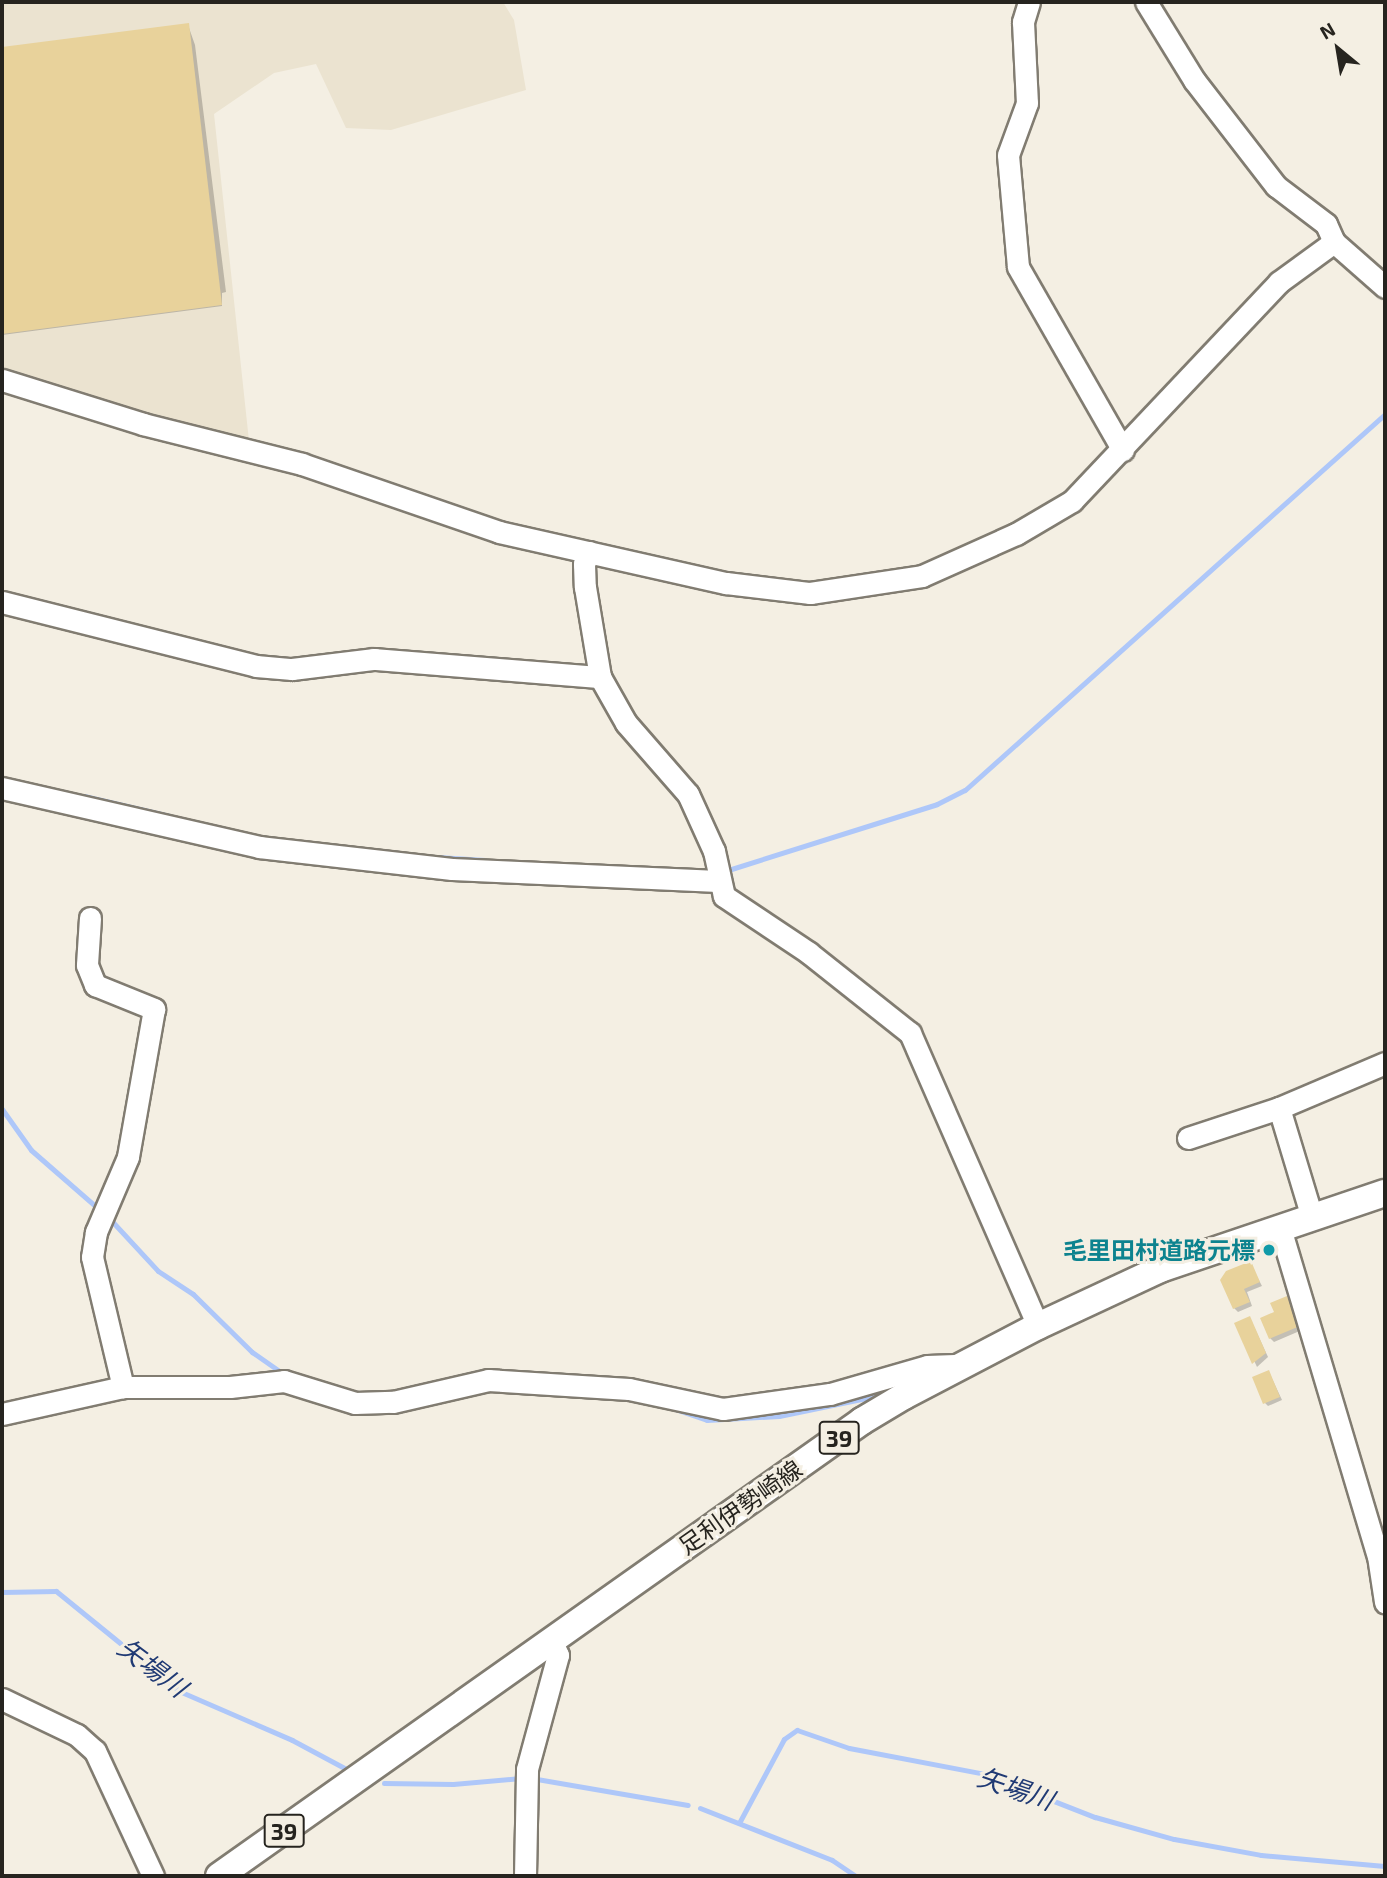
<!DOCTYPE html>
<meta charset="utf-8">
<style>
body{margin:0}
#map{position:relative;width:1387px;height:1878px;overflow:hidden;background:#f4efe3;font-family:"Exo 2","Noto Sans JP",sans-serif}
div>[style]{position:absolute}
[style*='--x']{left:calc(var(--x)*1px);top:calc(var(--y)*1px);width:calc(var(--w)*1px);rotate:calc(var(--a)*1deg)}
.built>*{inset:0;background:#ebe3d0}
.shadow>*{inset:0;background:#0003}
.stream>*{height:5px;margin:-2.5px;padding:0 2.5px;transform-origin:2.5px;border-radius:2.5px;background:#aec7f9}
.building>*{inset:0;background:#e8d29b}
.roads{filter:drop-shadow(2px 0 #817c71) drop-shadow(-2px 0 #817c71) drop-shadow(0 2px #817c71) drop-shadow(0 -2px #817c71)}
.minor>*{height:21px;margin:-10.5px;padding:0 10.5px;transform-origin:10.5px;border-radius:10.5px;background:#fff}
.major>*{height:26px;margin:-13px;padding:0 13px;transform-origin:13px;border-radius:13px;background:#fff}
.dots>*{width:19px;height:19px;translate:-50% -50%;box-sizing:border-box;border:4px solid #f4efe3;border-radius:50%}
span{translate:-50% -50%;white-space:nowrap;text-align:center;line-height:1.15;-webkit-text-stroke:6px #f4efe3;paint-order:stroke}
.shield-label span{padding:2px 5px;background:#f4efe3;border:2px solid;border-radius:5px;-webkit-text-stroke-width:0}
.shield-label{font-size:23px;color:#26241f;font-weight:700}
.culture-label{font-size:24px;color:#0d838f;font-weight:700}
.right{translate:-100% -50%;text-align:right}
.street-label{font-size:24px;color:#26241f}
.water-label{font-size:26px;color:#203a74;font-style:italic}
.frame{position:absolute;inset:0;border:4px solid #26241f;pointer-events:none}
.north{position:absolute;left:1303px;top:14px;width:70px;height:70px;-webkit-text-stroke:5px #f4efe3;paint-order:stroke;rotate:330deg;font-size:19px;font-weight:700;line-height:28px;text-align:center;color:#26241f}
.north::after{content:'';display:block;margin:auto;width:24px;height:32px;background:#26241f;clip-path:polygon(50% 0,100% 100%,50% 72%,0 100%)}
</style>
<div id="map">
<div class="built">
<div style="clip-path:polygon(2px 2px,503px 2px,514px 20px,526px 90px,391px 130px,346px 128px,316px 64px,274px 73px,214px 114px,249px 441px,2px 371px)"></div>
</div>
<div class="shadow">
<div style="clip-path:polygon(188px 25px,195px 45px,226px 292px,222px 293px,222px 306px,2px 335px,2px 49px)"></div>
<div style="clip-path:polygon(1250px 1263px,1262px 1286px,1247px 1292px,1252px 1306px,1238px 1312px,1234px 1308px)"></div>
<div style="clip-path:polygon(1286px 1298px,1302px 1330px,1274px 1342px,1270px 1338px,1277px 1313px)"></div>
<div style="clip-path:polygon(1250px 1318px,1268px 1357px,1257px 1367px,1237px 1324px)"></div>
<div style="clip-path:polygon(1269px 1372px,1282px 1400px,1268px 1406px,1265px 1403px)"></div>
</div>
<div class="stream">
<div style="--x:84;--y:796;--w:88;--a:13.1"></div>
<div style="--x:438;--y:857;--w:47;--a:3.7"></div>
<div style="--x:725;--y:871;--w:222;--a:-17.5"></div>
<div style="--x:937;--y:804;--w:31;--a:-27"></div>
<div style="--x:965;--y:790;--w:564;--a:-41.84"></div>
<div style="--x:2;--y:1109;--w:50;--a:54.7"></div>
<div style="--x:31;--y:1150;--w:93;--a:41.1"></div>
<div style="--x:109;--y:1218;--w:72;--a:47.2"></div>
<div style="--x:158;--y:1271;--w:42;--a:33.3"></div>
<div style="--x:193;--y:1294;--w:83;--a:44.5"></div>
<div style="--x:252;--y:1352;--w:38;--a:35"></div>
<div style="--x:449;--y:1379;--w:35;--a:-13"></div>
<div style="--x:669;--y:1407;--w:40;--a:18.9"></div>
<div style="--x:707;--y:1420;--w:72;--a:-3.2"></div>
<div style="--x:779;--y:1416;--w:89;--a:-11.7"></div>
<div style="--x:866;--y:1398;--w:27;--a:-27"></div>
<div style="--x:2;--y:1592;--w:54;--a:-1.1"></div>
<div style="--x:56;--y:1591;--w:159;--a:39.1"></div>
<div style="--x:179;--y:1691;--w:123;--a:23.4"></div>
<div style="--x:292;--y:1740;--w:61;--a:28.2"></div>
<div style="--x:531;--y:1778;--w:159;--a:9.8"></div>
<div style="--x:384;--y:1783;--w:69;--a:0.8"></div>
<div style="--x:453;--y:1784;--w:68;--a:-5"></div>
<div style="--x:700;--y:1808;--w:142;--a:21.5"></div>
<div style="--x:832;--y:1860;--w:29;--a:34"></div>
<div style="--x:739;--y:1823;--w:95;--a:-61.8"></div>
<div style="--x:784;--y:1739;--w:16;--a:-35"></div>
<div style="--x:797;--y:1730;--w:55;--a:19.1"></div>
<div style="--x:849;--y:1748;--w:138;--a:10.8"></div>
<div style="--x:985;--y:1774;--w:118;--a:21.4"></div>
<div style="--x:1095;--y:1817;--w:82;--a:15.6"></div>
<div style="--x:1174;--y:1839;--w:88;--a:10.4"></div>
<div style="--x:1261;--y:1855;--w:124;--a:5.1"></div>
</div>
<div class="building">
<div style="clip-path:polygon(189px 23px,222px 305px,2px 334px,2px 47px)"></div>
<div style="clip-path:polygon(1251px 1261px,1260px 1282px,1244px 1289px,1250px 1302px,1233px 1309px,1220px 1280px,1226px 1271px)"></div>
<div style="clip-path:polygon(1287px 1296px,1300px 1326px,1269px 1339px,1260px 1318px,1274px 1312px,1270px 1303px)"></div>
<div style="clip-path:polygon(1250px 1316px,1266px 1353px,1252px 1364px,1234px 1323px)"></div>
<div style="clip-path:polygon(1269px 1370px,1280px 1397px,1263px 1404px,1252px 1377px)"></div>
</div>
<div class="roads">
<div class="minor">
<div style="--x:1029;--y:2;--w:21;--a:107"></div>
<div style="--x:1023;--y:22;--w:81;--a:87.2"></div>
<div style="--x:1027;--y:103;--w:55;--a:110.1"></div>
<div style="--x:1008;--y:155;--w:112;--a:84.9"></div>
<div style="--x:1018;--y:267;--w:211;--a:60.2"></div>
<div style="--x:1146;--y:2;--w:92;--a:58.4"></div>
<div style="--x:1194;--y:80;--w:134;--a:52.3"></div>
<div style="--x:1276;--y:186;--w:63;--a:37.2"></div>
<div style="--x:1326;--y:224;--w:20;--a:66"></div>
<div style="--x:1334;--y:242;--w:68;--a:41.4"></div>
<div style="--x:2;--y:380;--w:148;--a:17.3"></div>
<div style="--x:143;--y:424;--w:164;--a:14.1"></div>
<div style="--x:302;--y:464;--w:208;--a:19"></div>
<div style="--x:499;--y:532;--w:233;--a:12.7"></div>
<div style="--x:726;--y:583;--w:85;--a:6.8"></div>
<div style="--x:810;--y:593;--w:113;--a:-8.6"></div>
<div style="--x:922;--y:576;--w:103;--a:-24.1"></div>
<div style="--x:1016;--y:534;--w:65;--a:-30.5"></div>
<div style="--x:1072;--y:501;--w:301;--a:-46.6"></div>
<div style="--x:1279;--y:282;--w:68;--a:-36"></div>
<div style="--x:589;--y:552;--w:13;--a:113"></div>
<div style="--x:584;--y:564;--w:23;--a:88"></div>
<div style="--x:585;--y:587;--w:91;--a:80.5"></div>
<div style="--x:600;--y:677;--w:53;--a:60.5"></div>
<div style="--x:626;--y:723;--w:94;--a:48.9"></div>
<div style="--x:688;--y:794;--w:63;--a:65.5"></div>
<div style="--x:714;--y:851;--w:46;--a:77.5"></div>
<div style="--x:724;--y:896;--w:102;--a:33.8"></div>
<div style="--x:809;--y:953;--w:129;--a:38.4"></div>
<div style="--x:910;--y:1033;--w:320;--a:66.4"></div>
<div style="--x:2;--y:602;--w:262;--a:14.1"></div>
<div style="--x:256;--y:666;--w:36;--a:5"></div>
<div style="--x:292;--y:669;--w:83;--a:-7"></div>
<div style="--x:374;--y:659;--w:227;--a:4.6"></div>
<div style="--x:2;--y:788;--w:264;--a:12.9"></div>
<div style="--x:259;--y:847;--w:194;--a:6.5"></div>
<div style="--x:452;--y:869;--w:266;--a:2.6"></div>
<div style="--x:90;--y:918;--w:47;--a:93.7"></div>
<div style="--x:87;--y:965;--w:22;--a:68"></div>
<div style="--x:95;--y:985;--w:64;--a:22.1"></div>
<div style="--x:154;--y:1009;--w:150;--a:100"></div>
<div style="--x:128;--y:1157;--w:82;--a:113.1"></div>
<div style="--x:96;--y:1232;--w:25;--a:99"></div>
<div style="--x:92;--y:1257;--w:134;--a:76.6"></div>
<div style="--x:1279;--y:1108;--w:114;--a:73.2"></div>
<div style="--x:1188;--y:1138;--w:96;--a:-18.2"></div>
<div style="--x:1279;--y:1108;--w:115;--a:-23"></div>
<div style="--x:1280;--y:1228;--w:342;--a:73.4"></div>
<div style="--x:1378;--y:1556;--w:47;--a:81.3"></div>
<div style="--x:2;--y:1414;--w:124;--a:-12.6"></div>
<div style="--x:123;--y:1387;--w:107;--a:0"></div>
<div style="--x:230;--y:1387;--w:54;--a:-6.3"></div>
<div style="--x:284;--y:1381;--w:74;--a:17.2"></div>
<div style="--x:355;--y:1403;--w:38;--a:-2"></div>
<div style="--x:393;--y:1402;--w:98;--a:-13"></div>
<div style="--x:488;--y:1380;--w:141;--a:3.7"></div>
<div style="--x:629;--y:1389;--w:96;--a:12"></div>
<div style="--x:723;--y:1409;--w:108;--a:-8"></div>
<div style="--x:830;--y:1394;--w:101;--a:-16.1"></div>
<div style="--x:927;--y:1366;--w:35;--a:-2"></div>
<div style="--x:2;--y:1699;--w:83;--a:25.6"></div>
<div style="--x:77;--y:1735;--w:24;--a:42"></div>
<div style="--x:95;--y:1751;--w:138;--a:65.1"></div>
<div style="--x:525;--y:1876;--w:107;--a:-88.9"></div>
<div style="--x:527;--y:1769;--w:118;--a:-74.8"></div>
<div style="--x:558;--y:1655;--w:17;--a:-115"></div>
</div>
<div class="major">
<div style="--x:219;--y:1876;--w:788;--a:-35.28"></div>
<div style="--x:862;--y:1421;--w:49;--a:-30.8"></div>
<div style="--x:904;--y:1396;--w:151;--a:-27.6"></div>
<div style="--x:1038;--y:1326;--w:135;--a:-25"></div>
<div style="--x:1160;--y:1269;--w:237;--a:-18.7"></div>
</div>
</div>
<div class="dots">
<div style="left:1269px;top:1250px;background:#0f9aa8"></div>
</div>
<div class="shield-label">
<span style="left:839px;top:1438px">39</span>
<span style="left:284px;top:1831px">39</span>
</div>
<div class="culture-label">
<span class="right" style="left:1255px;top:1250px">毛里田村道路元標</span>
</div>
<div class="street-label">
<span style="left:740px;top:1507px;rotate:-35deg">足利伊勢崎線</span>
</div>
<div class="water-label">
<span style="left:153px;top:1667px;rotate:37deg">矢場川</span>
<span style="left:1016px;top:1788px;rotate:19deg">矢場川</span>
</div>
<div class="frame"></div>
<div class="north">N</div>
</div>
